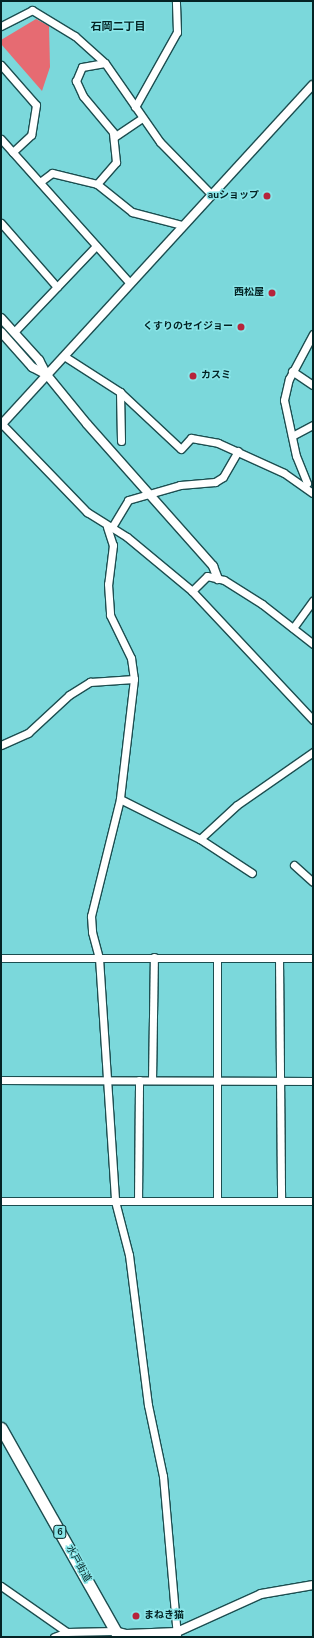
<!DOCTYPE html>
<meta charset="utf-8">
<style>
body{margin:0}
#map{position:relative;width:314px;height:1638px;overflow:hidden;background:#7bd8db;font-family:"Nunito Sans","Noto Sans JP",sans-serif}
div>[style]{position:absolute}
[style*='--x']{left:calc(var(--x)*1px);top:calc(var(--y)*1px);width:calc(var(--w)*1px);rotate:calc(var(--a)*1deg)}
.green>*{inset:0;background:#e66b72}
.roads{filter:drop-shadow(1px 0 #1c4e50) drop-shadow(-1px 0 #1c4e50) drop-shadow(0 1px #1c4e50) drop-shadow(0 -1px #1c4e50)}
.minor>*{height:7px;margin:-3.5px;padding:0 3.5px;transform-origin:3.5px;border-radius:3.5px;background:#fff}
.tertiary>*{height:8px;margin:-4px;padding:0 4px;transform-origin:4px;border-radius:4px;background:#fff}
.trunk>*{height:11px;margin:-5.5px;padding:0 5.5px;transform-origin:5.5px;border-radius:5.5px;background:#fff}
.dots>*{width:11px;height:11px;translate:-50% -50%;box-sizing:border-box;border:2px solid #89e5e8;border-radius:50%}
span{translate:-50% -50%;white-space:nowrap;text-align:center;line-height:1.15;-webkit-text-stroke:3px #89e5e8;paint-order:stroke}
.shield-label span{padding:1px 3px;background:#89e5e8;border:1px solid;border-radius:3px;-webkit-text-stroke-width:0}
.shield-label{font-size:9px;color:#042324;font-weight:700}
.poi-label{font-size:10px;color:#042324;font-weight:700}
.right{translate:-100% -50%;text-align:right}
.left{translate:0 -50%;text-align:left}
.street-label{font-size:10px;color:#042324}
.neighbourhood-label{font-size:11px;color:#042324;font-weight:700}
.frame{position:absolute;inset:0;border:2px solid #042324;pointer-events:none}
</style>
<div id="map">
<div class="green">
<div style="clip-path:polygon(36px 19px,49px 26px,50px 67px,42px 91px,1px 44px,1px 40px)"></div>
</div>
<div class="roads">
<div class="minor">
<div style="--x:1;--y:26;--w:35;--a:-27"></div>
<div style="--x:32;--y:10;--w:50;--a:31.2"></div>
<div style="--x:75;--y:36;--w:40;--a:42"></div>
<div style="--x:105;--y:63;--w:96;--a:55.2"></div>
<div style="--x:160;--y:142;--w:73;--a:45.6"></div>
<div style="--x:1;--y:65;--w:53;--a:48.8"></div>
<div style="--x:36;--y:105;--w:30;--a:99"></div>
<div style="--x:31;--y:135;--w:25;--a:137"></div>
<div style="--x:135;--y:107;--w:86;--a:-60.8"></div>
<div style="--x:177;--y:32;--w:31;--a:-92"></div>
<div style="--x:114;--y:137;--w:32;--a:-34"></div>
<div style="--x:1;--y:139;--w:192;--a:48.2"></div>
<div style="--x:40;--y:182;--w:15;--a:-37"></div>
<div style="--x:52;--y:173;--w:46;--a:13.7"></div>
<div style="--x:97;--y:184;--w:45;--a:38.7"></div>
<div style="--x:132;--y:212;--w:52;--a:14.6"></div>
<div style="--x:97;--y:184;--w:29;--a:-49"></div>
<div style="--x:116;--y:162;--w:30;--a:-96"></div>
<div style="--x:113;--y:132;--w:47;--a:-129.8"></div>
<div style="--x:83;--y:96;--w:17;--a:-115"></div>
<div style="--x:76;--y:81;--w:15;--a:-67"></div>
<div style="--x:82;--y:67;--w:23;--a:-10"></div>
<div style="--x:1;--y:223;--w:85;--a:48.8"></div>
<div style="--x:14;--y:332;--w:119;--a:-46.4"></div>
<div style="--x:64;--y:356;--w:67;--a:32.7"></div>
<div style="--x:120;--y:392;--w:83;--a:43.1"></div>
<div style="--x:181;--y:449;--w:15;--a:-48"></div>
<div style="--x:191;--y:438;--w:27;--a:10"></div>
<div style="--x:218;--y:443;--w:72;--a:24.4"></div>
<div style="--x:284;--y:473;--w:35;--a:35"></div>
<div style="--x:292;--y:371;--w:25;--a:34"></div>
<div style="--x:120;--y:392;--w:49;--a:88.8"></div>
<div style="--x:1;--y:423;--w:124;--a:46"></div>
<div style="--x:87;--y:512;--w:47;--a:32"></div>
<div style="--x:127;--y:537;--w:85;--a:39.7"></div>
<div style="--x:192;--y:591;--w:177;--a:46.8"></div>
<div style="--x:292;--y:436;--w:24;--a:-28"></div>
<div style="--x:304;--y:486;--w:4;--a:-45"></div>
<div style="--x:307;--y:483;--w:29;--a:-112"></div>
<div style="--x:296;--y:456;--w:57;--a:-102.1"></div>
<div style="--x:284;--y:400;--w:22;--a:-77"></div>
<div style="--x:289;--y:379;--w:51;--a:-61.9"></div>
<div style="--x:107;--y:527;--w:19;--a:72"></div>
<div style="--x:113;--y:545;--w:39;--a:97"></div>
<div style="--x:108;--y:584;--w:31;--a:86"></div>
<div style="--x:110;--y:615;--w:48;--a:64"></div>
<div style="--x:131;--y:658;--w:21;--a:82"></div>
<div style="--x:134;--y:679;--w:121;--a:96.7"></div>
<div style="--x:120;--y:799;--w:121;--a:103.9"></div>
<div style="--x:91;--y:916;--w:16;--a:86"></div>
<div style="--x:92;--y:932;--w:27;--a:75"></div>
<div style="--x:99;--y:958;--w:244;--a:86.2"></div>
<div style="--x:115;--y:1201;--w:56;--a:75.5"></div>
<div style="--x:129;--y:1255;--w:151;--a:82.8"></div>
<div style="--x:148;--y:1405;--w:73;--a:78.1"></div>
<div style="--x:163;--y:1476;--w:162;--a:85"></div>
<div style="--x:112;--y:527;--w:31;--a:-59"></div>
<div style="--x:128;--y:500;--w:54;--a:-16.1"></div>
<div style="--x:180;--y:485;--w:35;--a:-5"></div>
<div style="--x:215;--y:482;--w:9;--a:-32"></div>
<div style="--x:223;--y:477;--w:30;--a:-60"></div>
<div style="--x:192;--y:591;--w:21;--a:-45"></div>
<div style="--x:207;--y:576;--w:17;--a:13"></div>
<div style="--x:224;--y:580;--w:45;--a:32.3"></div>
<div style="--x:262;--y:604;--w:65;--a:38.1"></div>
<div style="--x:293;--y:628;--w:34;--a:-54"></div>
<div style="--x:1;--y:745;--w:30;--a:-24"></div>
<div style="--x:28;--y:733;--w:56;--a:-42.8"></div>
<div style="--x:69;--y:695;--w:25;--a:-32"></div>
<div style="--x:90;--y:682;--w:44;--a:-3.9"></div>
<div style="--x:120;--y:799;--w:89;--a:26.6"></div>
<div style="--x:200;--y:839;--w:62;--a:33.2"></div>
<div style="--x:200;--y:839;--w:50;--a:-42.6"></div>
<div style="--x:237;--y:805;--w:93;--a:-34.9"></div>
<div style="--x:294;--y:865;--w:25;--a:42"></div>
<div style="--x:1;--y:958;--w:312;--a:0"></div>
<div style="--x:217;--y:958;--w:243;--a:90"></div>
<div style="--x:279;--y:958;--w:243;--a:89.5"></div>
<div style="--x:1;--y:1080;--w:312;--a:0.2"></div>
<div style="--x:152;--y:1080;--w:123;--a:-89.1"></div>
<div style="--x:1;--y:1201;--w:312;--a:0"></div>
<div style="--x:138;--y:1201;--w:121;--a:-89.5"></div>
<div style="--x:1;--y:1586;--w:80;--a:34.9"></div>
<div style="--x:54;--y:1637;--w:14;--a:-21"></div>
<div style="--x:67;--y:1632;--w:48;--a:-1.2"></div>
</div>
<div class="tertiary">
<div style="--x:1;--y:318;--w:57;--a:47.9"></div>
<div style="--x:39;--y:360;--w:17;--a:62"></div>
<div style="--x:47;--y:375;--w:63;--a:50.8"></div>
<div style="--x:87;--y:424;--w:190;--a:48.4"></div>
<div style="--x:213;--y:566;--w:14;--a:69"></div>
<div style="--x:1;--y:332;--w:47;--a:48.5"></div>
<div style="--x:32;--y:367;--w:17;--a:28"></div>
<div style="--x:1;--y:425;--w:461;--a:-47.5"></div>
<div style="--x:115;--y:1631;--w:11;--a:15"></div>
<div style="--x:126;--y:1634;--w:51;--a:-2.2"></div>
<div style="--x:177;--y:1632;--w:92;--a:-24.3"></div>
<div style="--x:261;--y:1594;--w:53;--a:-9.8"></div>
</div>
<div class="trunk">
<div style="--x:1;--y:1428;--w:240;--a:60.6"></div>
</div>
</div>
<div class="dots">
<div style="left:267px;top:196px;background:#b6243b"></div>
<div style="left:272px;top:293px;background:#b6243b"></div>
<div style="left:241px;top:327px;background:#b6243b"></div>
<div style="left:193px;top:376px;background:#b6243b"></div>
<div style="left:136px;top:1616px;background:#b6243b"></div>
</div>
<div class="shield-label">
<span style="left:60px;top:1532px">6</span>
</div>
<div class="poi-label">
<span class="right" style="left:259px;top:196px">auショップ</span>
<span class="right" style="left:264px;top:293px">西松屋</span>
<span class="right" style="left:233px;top:327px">くすりのセイジョー</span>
<span class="left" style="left:201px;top:376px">カスミ</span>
<span class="left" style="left:144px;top:1616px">まねき猫</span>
</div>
<div class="street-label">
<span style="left:78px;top:1564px;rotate:61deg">水戸街道</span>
</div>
<div class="neighbourhood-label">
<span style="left:118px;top:27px">石岡二丁目</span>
</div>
<div class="frame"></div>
</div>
